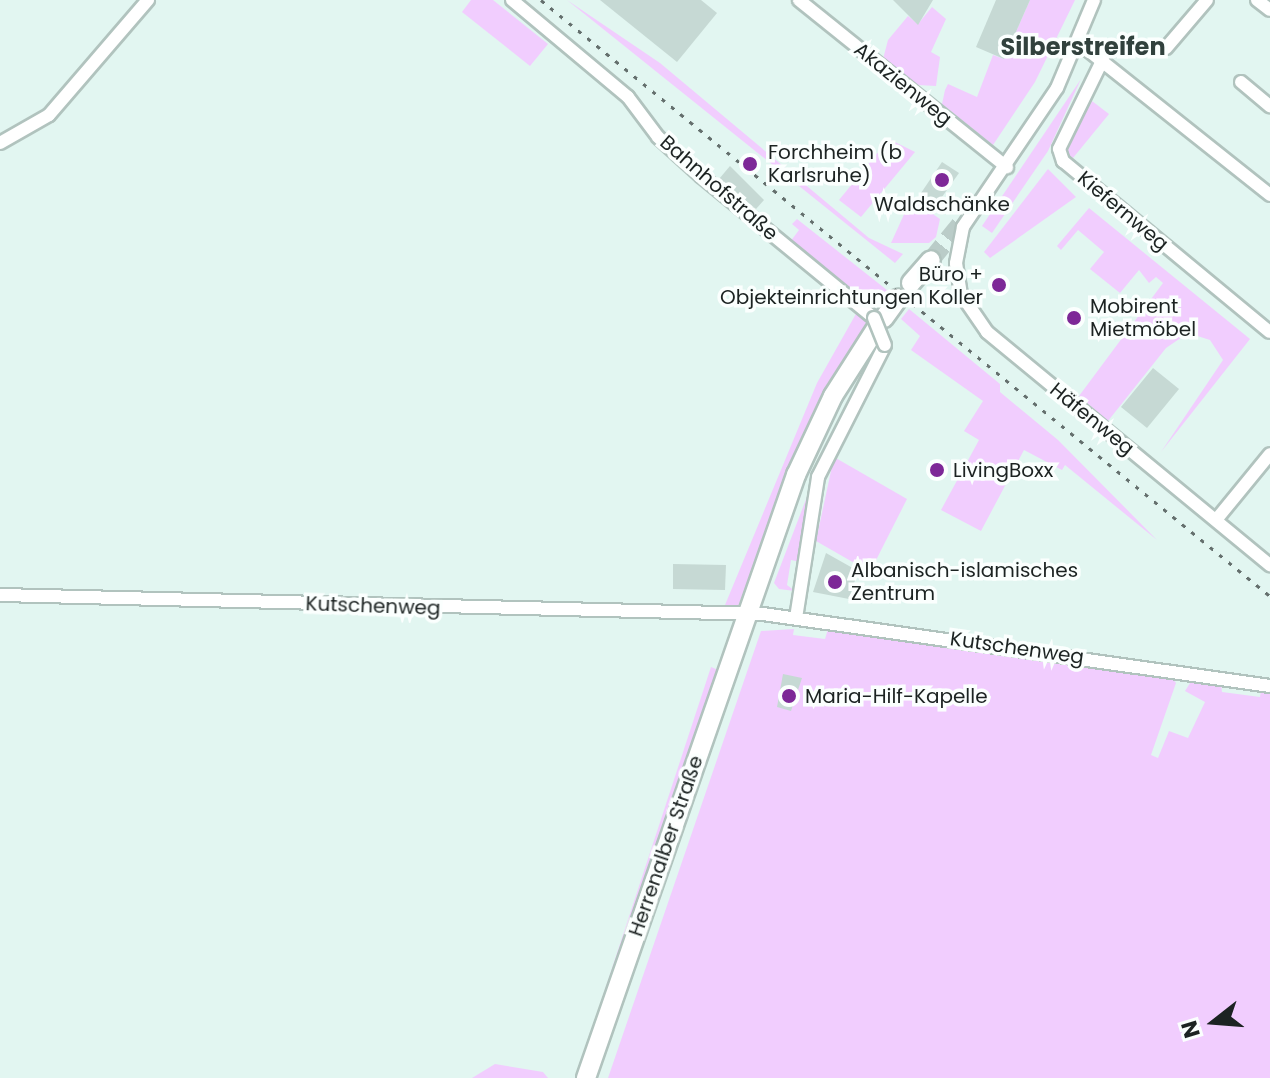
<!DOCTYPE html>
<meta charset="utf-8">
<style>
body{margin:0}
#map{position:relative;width:1270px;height:1078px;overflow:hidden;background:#e2f6f1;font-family:Poppins,sans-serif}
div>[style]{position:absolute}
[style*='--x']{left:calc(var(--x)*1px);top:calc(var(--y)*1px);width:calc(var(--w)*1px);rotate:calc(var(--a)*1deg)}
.green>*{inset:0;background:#f1cdfe}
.building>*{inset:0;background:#c6d9d4}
.secondary-tunnel>*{height:18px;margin-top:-9px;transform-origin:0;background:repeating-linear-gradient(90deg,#baccc8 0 18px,transparent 0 27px)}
.roads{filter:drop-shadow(2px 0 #b1c3be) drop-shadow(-2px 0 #b1c3be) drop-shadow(0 2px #b1c3be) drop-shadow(0 -2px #b1c3be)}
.minor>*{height:12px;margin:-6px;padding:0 6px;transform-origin:6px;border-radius:6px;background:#fff}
.secondary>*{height:18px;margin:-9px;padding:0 9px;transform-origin:9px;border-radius:9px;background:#fff}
.rail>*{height:3px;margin-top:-1.5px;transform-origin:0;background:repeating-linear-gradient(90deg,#646f6d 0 4px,transparent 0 12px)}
.bridges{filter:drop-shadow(2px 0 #b1c3be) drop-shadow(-2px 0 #b1c3be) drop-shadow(0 2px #b1c3be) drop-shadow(0 -2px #b1c3be)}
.minor-bridge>*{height:12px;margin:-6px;padding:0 6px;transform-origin:6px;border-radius:6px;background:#fff}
.dots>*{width:22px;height:22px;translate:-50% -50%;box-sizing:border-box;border:4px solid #fbfffe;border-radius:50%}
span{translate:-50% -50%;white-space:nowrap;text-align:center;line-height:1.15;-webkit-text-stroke:7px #fbfffe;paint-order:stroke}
.street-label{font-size:20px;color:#1c2322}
.poi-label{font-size:20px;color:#1c2322}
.left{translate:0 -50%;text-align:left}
.right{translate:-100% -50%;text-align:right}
.quarter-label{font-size:24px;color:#31413d;font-weight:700}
.north{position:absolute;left:1174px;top:982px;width:80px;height:80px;-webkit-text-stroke:6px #fbfffe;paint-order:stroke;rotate:253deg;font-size:22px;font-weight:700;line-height:32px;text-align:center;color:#1c2322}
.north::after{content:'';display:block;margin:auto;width:28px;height:36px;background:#1c2322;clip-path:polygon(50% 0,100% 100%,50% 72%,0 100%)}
</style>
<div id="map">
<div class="green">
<div style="clip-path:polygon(471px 0,493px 0,548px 44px,530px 66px,462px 12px)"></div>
<div style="clip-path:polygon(567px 0,660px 63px,869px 238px,903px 254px,895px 263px)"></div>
<div style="clip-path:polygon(1030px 0,1075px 0,1035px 82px,993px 145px,942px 104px,945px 90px,948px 84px,977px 97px,993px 55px,1004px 59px)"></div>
<div style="clip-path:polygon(932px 7px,946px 19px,931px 52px,940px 57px,936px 86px,918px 85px,883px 59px,888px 40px,908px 16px,918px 24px)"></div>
<div style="clip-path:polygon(1081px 79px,1048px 151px,992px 233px,982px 226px)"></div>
<div style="clip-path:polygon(1092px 101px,1109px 114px,1073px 158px,1064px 151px)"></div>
<div style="clip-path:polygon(889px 139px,915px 152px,861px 217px,839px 200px)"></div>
<div style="clip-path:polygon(1048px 169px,1076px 197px,990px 258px,984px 252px)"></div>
<div style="clip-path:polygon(911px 199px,940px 219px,936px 237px,929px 243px,891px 243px)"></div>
<div style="clip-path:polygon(1089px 208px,1250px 339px,1161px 452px,1223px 360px,1210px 340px,1188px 333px,1166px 348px,1108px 421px,1079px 396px,1163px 283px,1156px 277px,1149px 283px,1139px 270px,1120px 293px,1090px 269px,1104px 252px,1078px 230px,1061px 250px,1057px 246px)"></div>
<div style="clip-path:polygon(797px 219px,892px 294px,884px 305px,874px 298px,868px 305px,790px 242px,799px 230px,792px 224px)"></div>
<div style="clip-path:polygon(909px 309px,1000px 384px,1000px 392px,1058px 440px,1157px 540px,1065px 465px,1062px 470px,1024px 450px,981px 531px,941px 510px,979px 440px,964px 431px,983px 401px,911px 350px,920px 336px,901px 319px)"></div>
<div style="clip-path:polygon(857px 312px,870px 323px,804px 440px,738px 606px,725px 605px,817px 383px)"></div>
<div style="clip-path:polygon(834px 457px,907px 499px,870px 572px,816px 541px)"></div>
<div style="clip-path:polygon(808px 494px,800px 562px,791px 560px,787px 585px,795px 591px,779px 589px,774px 583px)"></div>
<div style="clip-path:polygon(794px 629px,793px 635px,825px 639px,828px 629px,1170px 676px,1176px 683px,1151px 755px,1158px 758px,1169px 731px,1188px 738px,1205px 702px,1185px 691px,1192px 680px,1221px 684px,1222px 692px,1260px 697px,1261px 690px,1270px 691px,1270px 1078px,608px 1078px,761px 631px)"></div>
<div style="clip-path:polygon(711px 667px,718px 670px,706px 712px,576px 1078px)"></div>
<div style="clip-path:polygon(495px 1064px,543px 1072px,548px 1078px,472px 1078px)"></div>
</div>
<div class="building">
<div style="clip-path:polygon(600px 0,701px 0,717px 13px,677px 62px)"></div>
<div style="clip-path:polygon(893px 0,933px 0,918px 25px)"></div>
<div style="clip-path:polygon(996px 0,1030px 0,1004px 59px,976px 47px)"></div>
<div style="clip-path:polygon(942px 162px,959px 173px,937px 204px,921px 193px)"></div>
<div style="clip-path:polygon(730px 166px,764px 200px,756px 209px,719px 179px)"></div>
<div style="clip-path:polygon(1153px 368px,1179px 389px,1147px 428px,1121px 407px)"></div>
<div style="clip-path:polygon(826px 553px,858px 571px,849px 599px,813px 592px)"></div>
<div style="clip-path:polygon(673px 564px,726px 565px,725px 590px,673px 589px)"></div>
<div style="clip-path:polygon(783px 674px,802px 678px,791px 711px,777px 707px)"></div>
</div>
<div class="secondary-tunnel">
<div style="--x:931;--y:260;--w:62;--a:-50.9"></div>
</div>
<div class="roads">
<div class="minor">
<div style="--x:512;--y:0;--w:151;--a:39.9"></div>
<div style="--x:628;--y:97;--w:50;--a:53.1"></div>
<div style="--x:658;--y:137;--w:58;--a:42.2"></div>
<div style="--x:701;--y:176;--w:224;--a:39.4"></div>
<div style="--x:799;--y:0;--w:267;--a:38.8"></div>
<div style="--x:1094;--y:0;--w:95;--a:112.8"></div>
<div style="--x:1057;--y:88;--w:168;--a:124.1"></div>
<div style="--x:963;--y:227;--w:37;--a:101"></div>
<div style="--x:956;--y:263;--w:31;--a:81"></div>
<div style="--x:961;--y:294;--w:46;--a:55.6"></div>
<div style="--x:987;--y:332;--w:367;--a:39.5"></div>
<div style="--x:1257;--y:0;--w:16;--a:38"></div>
<div style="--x:1079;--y:43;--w:244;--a:38.5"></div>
<div style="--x:1166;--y:48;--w:63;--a:-49.5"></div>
<div style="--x:1103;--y:59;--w:100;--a:116.1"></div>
<div style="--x:1059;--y:149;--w:13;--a:72"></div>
<div style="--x:1063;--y:161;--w:268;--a:39.6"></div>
<div style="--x:1241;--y:82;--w:38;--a:40"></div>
<div style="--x:0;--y:143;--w:56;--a:-29.7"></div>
<div style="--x:49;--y:115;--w:152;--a:-49.3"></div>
<div style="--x:1216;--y:520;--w:85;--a:-50.7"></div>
<div style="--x:0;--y:595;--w:763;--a:1.43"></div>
<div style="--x:763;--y:614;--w:512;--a:8.08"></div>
<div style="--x:796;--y:618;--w:143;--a:-81.1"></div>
<div style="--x:818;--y:477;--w:148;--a:-63.1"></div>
</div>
<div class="secondary">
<div style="--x:911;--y:283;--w:30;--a:-49"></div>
<div style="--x:884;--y:318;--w:24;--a:-54"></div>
<div style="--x:586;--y:1078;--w:639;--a:-70.8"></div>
<div style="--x:796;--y:475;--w:87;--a:-64.9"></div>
<div style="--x:833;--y:396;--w:78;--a:-57.5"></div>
</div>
</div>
<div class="rail">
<div style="--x:541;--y:0;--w:942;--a:39.27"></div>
</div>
<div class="bridges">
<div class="minor-bridge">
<div style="--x:874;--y:318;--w:29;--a:68"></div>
</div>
</div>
<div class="dots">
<div style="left:750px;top:164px;background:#7d2897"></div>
<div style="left:942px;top:180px;background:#7d2897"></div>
<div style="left:999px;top:285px;background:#7d2897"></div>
<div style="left:1074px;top:318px;background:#7d2897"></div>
<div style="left:937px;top:470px;background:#7d2897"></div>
<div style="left:835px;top:582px;background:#7d2897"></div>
<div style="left:789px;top:696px;background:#7d2897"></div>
</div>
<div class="street-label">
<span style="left:903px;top:84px;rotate:39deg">Akazienweg</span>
<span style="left:719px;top:188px;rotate:41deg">Bahnhofstraße</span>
<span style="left:1123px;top:211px;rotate:40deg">Kiefernweg</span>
<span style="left:1092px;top:419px;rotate:39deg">Häfenweg</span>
<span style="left:373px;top:606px;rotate:2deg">Kutschenweg</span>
<span style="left:1017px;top:648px;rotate:8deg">Kutschenweg</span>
<span style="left:666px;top:846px;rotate:-71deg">Herrenalber Straße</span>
</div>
<div class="poi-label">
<span class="left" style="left:768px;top:164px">Forchheim (b<br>Karlsruhe)</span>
<span style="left:942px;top:204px">Waldschänke</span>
<span class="right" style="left:983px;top:286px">Büro +<br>Objekteinrichtungen Koller</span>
<span class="left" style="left:1090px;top:318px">Mobirent<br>Mietmöbel</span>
<span class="left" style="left:953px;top:470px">LivingBoxx</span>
<span class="left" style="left:851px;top:582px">Albanisch-islamisches<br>Zentrum</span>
<span class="left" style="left:805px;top:696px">Maria-Hilf-Kapelle</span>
</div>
<div class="quarter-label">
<span style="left:1083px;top:47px">Silberstreifen</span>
</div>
<div class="north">N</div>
</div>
